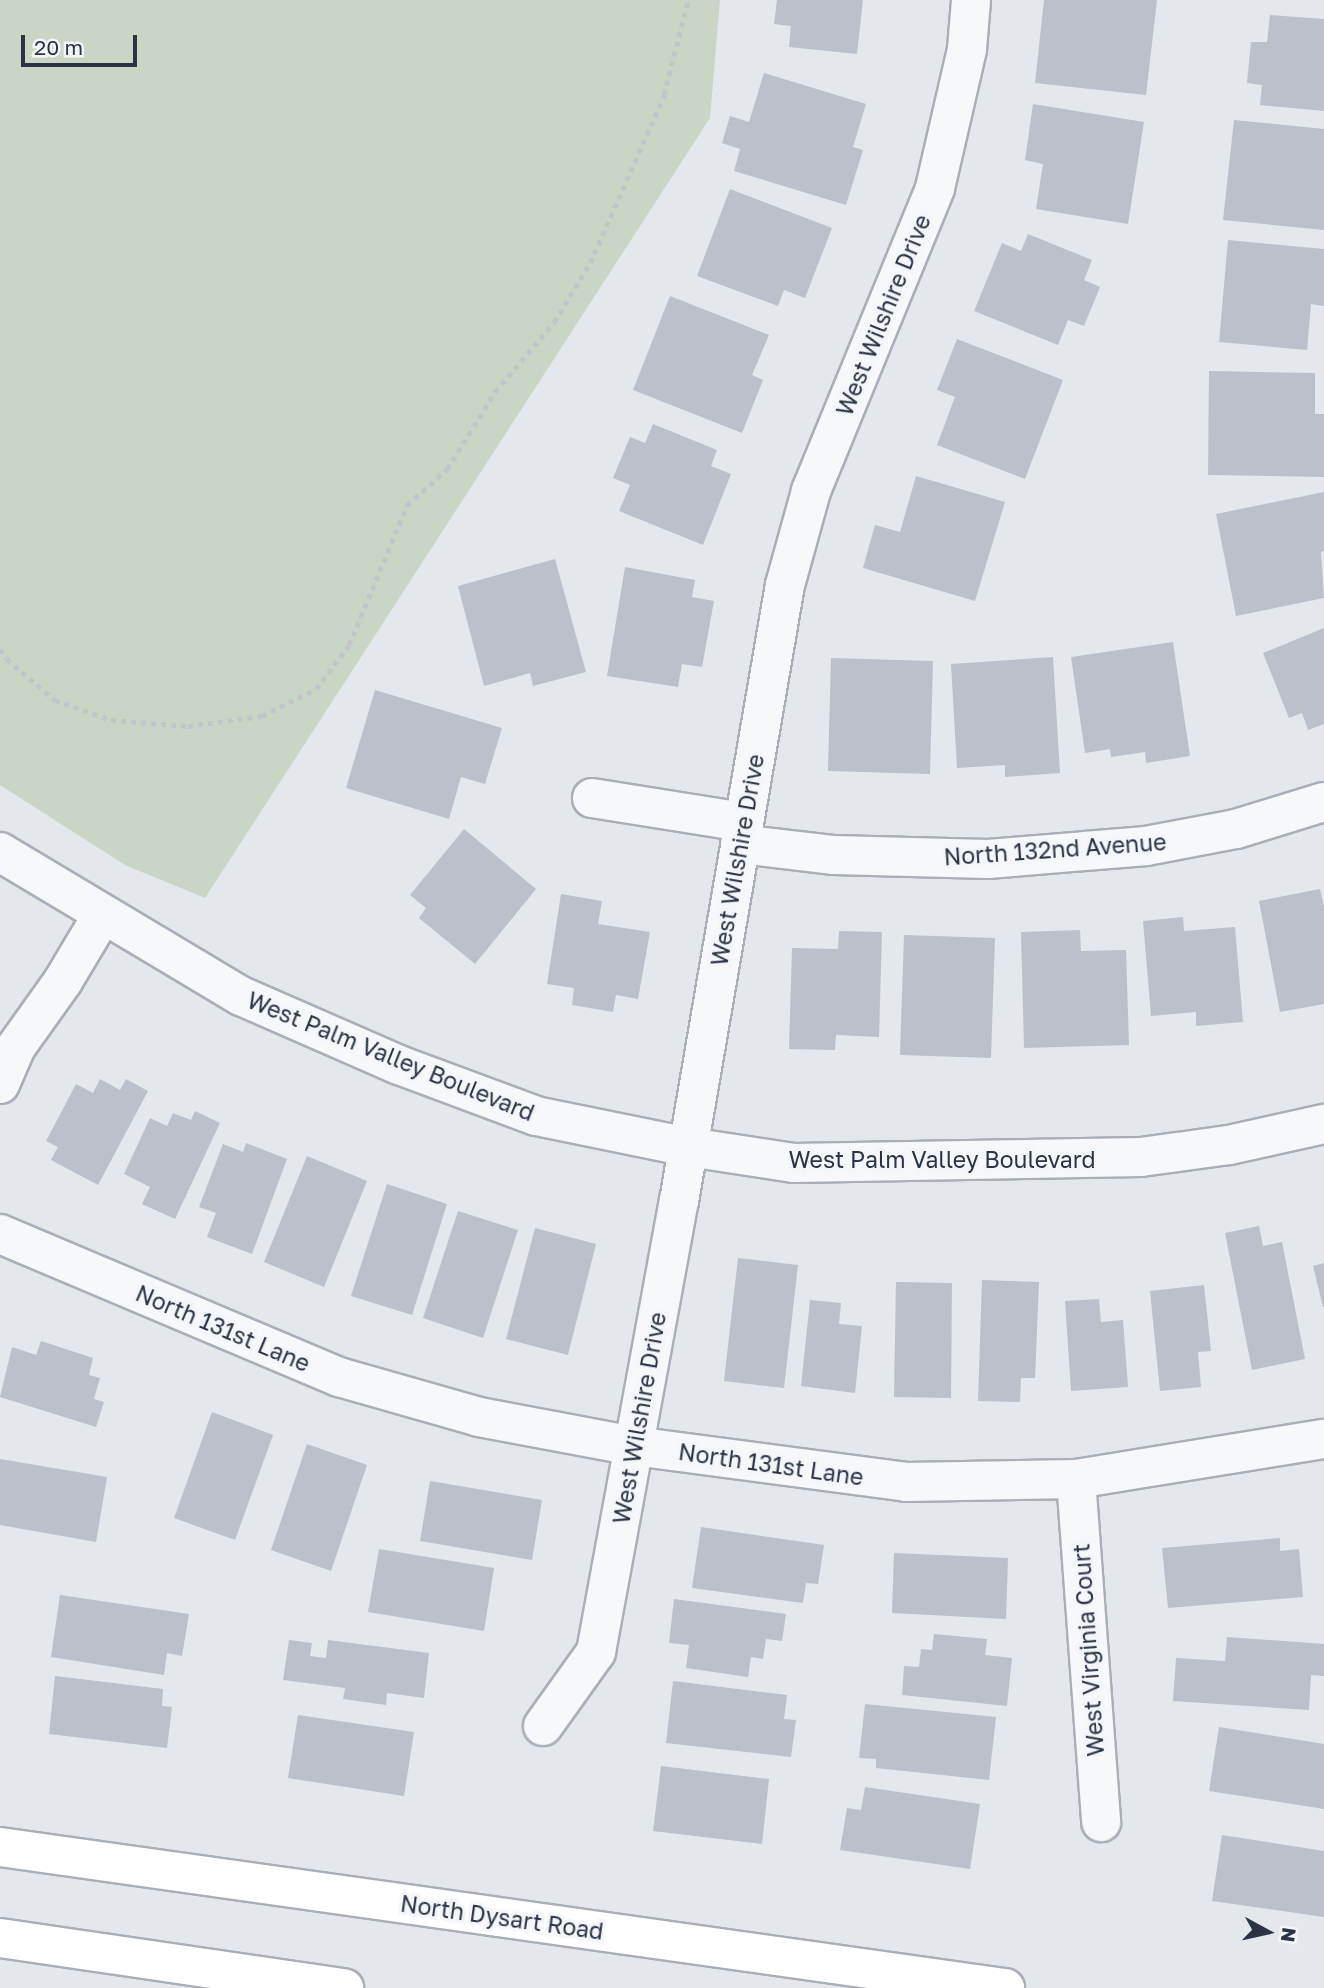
<!DOCTYPE html>
<style>
body{margin:0}
#map{position:relative;width:1324px;height:1988px;overflow:hidden;background:#e4e7ec;font-family:"Golos Text",sans-serif}
div>[style]{position:absolute}
[style*='--x']{left:calc(var(--x)*1px);top:calc(var(--y)*1px);width:calc(var(--w)*1px);rotate:calc(var(--a)*1deg)}
.green>*{inset:0;background:#c9d6c5}
.building>*{inset:0;background:#bbc0ca}
.path>*{height:4.5px;margin-top:-2.25px;transform-origin:0;background:repeating-linear-gradient(90deg,#c2c5cb 0 5px,transparent 0 10px)}
.roads{filter:drop-shadow(2px 0 #a9aeb7) drop-shadow(-2px 0 #a9aeb7) drop-shadow(0 2px #a9aeb7) drop-shadow(0 -2px #a9aeb7)}
.minor>*{height:38px;margin:-19px;padding:0 19px;transform-origin:19px;border-radius:19px;background:#f7f8fa}
.major>*{height:38px;margin:-19px;padding:0 19px;transform-origin:19px;border-radius:19px;background:#fff}
span{translate:-50% -50%;white-space:nowrap;text-align:center;line-height:1.15;-webkit-text-stroke:7px #f4f6f9;paint-order:stroke}
.street-label{font-size:23px;color:#2b3445}
.north{position:absolute;left:1233px;top:1897px;width:70px;height:70px;-webkit-text-stroke:5px #f4f6f9;paint-order:stroke;rotate:98deg;font-size:19px;font-weight:700;line-height:28px;text-align:center;color:#2b3445}
.north::after{content:'';display:block;margin:auto;width:24px;height:32px;background:#2b3445;clip-path:polygon(50% 0,100% 100%,50% 72%,0 100%)}
.scale{position:absolute;left:21px;top:35px;width:116px;height:32px;box-sizing:border-box;border:4px solid #2b3445;border-top:0;padding-left:9px;font-size:21px;line-height:24px;white-space:nowrap;color:#2b3445;-webkit-text-stroke:5px #f4f6f9;paint-order:stroke}
</style>
<div id="map">
<div class="green">
<div style="clip-path:polygon(0 0,720px 0,710px 118px,205px 898px,125px 865px,0 785px)"></div>
</div>
<div class="building">
<div style="clip-path:polygon(777px 0,863px 0,857px 54px,789px 47px,791px 26px,774px 24px)"></div>
<div style="clip-path:polygon(1044px 0,1157px 0,1146px 95px,1035px 83px)"></div>
<div style="clip-path:polygon(1270px 15px,1324px 19px,1324px 111px,1260px 105px,1262px 85px,1247px 83px,1251px 42px,1267px 42px)"></div>
<div style="clip-path:polygon(764px 73px,866px 104px,853px 147px,863px 150px,846px 205px,734px 171px,740px 149px,722px 143px,730px 116px,749px 122px)"></div>
<div style="clip-path:polygon(1033px 104px,1144px 122px,1128px 224px,1036px 209px,1043px 164px,1025px 160px)"></div>
<div style="clip-path:polygon(1234px 120px,1324px 129px,1324px 230px,1223px 220px)"></div>
<div style="clip-path:polygon(730px 189px,832px 228px,805px 298px,784px 290px,778px 306px,697px 276px)"></div>
<div style="clip-path:polygon(1028px 234px,1092px 260px,1084px 280px,1100px 287px,1084px 326px,1068px 320px,1058px 345px,974px 311px,1002px 243px,1021px 251px)"></div>
<div style="clip-path:polygon(1228px 240px,1324px 249px,1324px 306px,1311px 304px,1307px 350px,1219px 342px)"></div>
<div style="clip-path:polygon(670px 296px,769px 335px,752px 375px,763px 380px,742px 433px,633px 390px)"></div>
<div style="clip-path:polygon(957px 339px,1063px 380px,1025px 479px,937px 445px,955px 397px,937px 390px)"></div>
<div style="clip-path:polygon(1209px 371px,1315px 373px,1315px 414px,1324px 414px,1324px 477px,1208px 475px)"></div>
<div style="clip-path:polygon(653px 424px,717px 450px,711px 466px,731px 474px,703px 545px,619px 511px,630px 485px,613px 478px,630px 437px,645px 443px)"></div>
<div style="clip-path:polygon(916px 476px,1005px 502px,975px 601px,863px 568px,875px 525px,900px 532px)"></div>
<div style="clip-path:polygon(1324px 492px,1324px 551px,1321px 552px,1324px 598px,1236px 616px,1216px 514px)"></div>
<div style="clip-path:polygon(555px 559px,586px 672px,533px 686px,530px 673px,484px 686px,458px 586px)"></div>
<div style="clip-path:polygon(625px 567px,695px 580px,692px 597px,714px 601px,702px 667px,682px 664px,678px 687px,607px 676px)"></div>
<div style="clip-path:polygon(1324px 628px,1324px 724px,1308px 730px,1302px 713px,1289px 718px,1263px 653px)"></div>
<div style="clip-path:polygon(1173px 642px,1190px 756px,1146px 763px,1145px 752px,1111px 757px,1110px 749px,1085px 753px,1071px 657px)"></div>
<div style="clip-path:polygon(1053px 657px,1060px 773px,1005px 777px,1005px 765px,957px 768px,951px 664px)"></div>
<div style="clip-path:polygon(831px 658px,933px 661px,930px 774px,828px 771px)"></div>
<div style="clip-path:polygon(375px 690px,502px 728px,485px 784px,461px 777px,449px 819px,346px 788px)"></div>
<div style="clip-path:polygon(464px 829px,536px 889px,475px 964px,419px 918px,426px 908px,410px 895px)"></div>
<div style="clip-path:polygon(1320px 889px,1324px 906px,1324px 1004px,1280px 1012px,1259px 901px)"></div>
<div style="clip-path:polygon(561px 894px,602px 901px,598px 924px,650px 932px,638px 999px,616px 995px,613px 1012px,572px 1005px,574px 988px,547px 984px)"></div>
<div style="clip-path:polygon(1183px 917px,1184px 931px,1235px 927px,1243px 1022px,1196px 1026px,1196px 1012px,1151px 1016px,1143px 921px)"></div>
<div style="clip-path:polygon(1080px 930px,1081px 951px,1126px 950px,1129px 1045px,1024px 1048px,1021px 932px)"></div>
<div style="clip-path:polygon(839px 931px,882px 932px,879px 1037px,836px 1035px,835px 1050px,789px 1049px,792px 948px,838px 949px)"></div>
<div style="clip-path:polygon(904px 935px,995px 938px,991px 1058px,900px 1055px)"></div>
<div style="clip-path:polygon(100px 1079px,120px 1090px,126px 1079px,148px 1091px,98px 1185px,51px 1160px,58px 1147px,46px 1141px,76px 1084px,93px 1093px)"></div>
<div style="clip-path:polygon(195px 1111px,220px 1123px,175px 1219px,142px 1204px,150px 1187px,124px 1174px,150px 1118px,167px 1126px,173px 1113px,191px 1120px)"></div>
<div style="clip-path:polygon(246px 1143px,287px 1159px,252px 1254px,207px 1237px,216px 1213px,199px 1207px,223px 1144px,243px 1152px)"></div>
<div style="clip-path:polygon(307px 1156px,367px 1181px,324px 1287px,264px 1262px)"></div>
<div style="clip-path:polygon(387px 1184px,447px 1204px,412px 1315px,351px 1296px)"></div>
<div style="clip-path:polygon(458px 1211px,518px 1230px,483px 1338px,423px 1318px)"></div>
<div style="clip-path:polygon(1259px 1226px,1263px 1246px,1282px 1242px,1305px 1359px,1252px 1370px,1225px 1233px)"></div>
<div style="clip-path:polygon(535px 1228px,596px 1244px,568px 1355px,506px 1339px)"></div>
<div style="clip-path:polygon(738px 1258px,798px 1265px,784px 1388px,724px 1381px)"></div>
<div style="clip-path:polygon(1324px 1263px,1324px 1307px,1323px 1307px,1313px 1266px)"></div>
<div style="clip-path:polygon(982px 1280px,1039px 1282px,1035px 1378px,1021px 1378px,1020px 1402px,978px 1401px)"></div>
<div style="clip-path:polygon(896px 1282px,952px 1283px,951px 1398px,894px 1397px)"></div>
<div style="clip-path:polygon(1204px 1285px,1211px 1351px,1198px 1352px,1201px 1387px,1160px 1391px,1150px 1291px)"></div>
<div style="clip-path:polygon(1099px 1299px,1101px 1322px,1123px 1320px,1128px 1387px,1071px 1391px,1065px 1301px)"></div>
<div style="clip-path:polygon(810px 1300px,841px 1303px,839px 1324px,862px 1326px,855px 1393px,801px 1386px)"></div>
<div style="clip-path:polygon(41px 1341px,93px 1358px,89px 1375px,100px 1378px,94px 1399px,104px 1402px,96px 1427px,0 1397px,12px 1347px,36px 1355px)"></div>
<div style="clip-path:polygon(212px 1412px,273px 1435px,235px 1540px,174px 1518px)"></div>
<div style="clip-path:polygon(307px 1444px,367px 1465px,331px 1571px,271px 1550px)"></div>
<div style="clip-path:polygon(0 1459px,107px 1477px,96px 1542px,0 1525px)"></div>
<div style="clip-path:polygon(430px 1481px,542px 1500px,532px 1560px,420px 1541px)"></div>
<div style="clip-path:polygon(701px 1527px,824px 1545px,818px 1584px,806px 1583px,803px 1603px,692px 1588px)"></div>
<div style="clip-path:polygon(1280px 1538px,1280px 1551px,1299px 1549px,1303px 1597px,1168px 1608px,1162px 1548px)"></div>
<div style="clip-path:polygon(379px 1549px,494px 1568px,484px 1631px,368px 1612px)"></div>
<div style="clip-path:polygon(894px 1553px,1008px 1558px,1006px 1619px,892px 1613px)"></div>
<div style="clip-path:polygon(60px 1595px,189px 1614px,182px 1656px,167px 1653px,164px 1675px,51px 1657px)"></div>
<div style="clip-path:polygon(674px 1599px,786px 1614px,782px 1641px,766px 1639px,763px 1659px,751px 1657px,748px 1677px,686px 1668px,689px 1645px,669px 1643px)"></div>
<div style="clip-path:polygon(934px 1634px,987px 1639px,985px 1655px,1012px 1658px,1007px 1706px,902px 1695px,904px 1666px,919px 1667px,921px 1649px,932px 1650px)"></div>
<div style="clip-path:polygon(1227px 1637px,1324px 1644px,1324px 1676px,1311px 1675px,1309px 1710px,1173px 1701px,1176px 1658px,1225px 1661px)"></div>
<div style="clip-path:polygon(289px 1640px,312px 1643px,310px 1656px,326px 1658px,328px 1640px,429px 1653px,424px 1698px,387px 1693px,386px 1705px,343px 1699px,345px 1688px,283px 1680px)"></div>
<div style="clip-path:polygon(55px 1676px,163px 1689px,162px 1706px,172px 1707px,167px 1748px,49px 1734px)"></div>
<div style="clip-path:polygon(673px 1681px,787px 1695px,784px 1719px,796px 1720px,791px 1757px,666px 1743px)"></div>
<div style="clip-path:polygon(865px 1704px,996px 1717px,989px 1780px,876px 1768px,876px 1759px,859px 1758px)"></div>
<div style="clip-path:polygon(298px 1715px,414px 1732px,404px 1796px,288px 1778px)"></div>
<div style="clip-path:polygon(1219px 1727px,1324px 1744px,1324px 1809px,1209px 1791px)"></div>
<div style="clip-path:polygon(661px 1766px,769px 1779px,762px 1844px,653px 1831px)"></div>
<div style="clip-path:polygon(865px 1787px,980px 1804px,970px 1869px,840px 1850px,847px 1808px,861px 1810px)"></div>
<div style="clip-path:polygon(1222px 1835px,1324px 1851px,1324px 1917px,1212px 1901px)"></div>
</div>
<div class="path">
<div style="--x:0;--y:649;--w:12;--a:55"></div>
<div style="--x:7;--y:659;--w:63;--a:40.5"></div>
<div style="--x:55;--y:700;--w:59;--a:19.7"></div>
<div style="--x:111;--y:720;--w:77;--a:4.5"></div>
<div style="--x:188;--y:726;--w:75;--a:-7.7"></div>
<div style="--x:262;--y:716;--w:60;--a:-26.6"></div>
<div style="--x:316;--y:689;--w:55;--a:-53.1"></div>
<div style="--x:349;--y:645;--w:152;--a:-67.5"></div>
<div style="--x:407;--y:505;--w:54;--a:-42"></div>
<div style="--x:447;--y:469;--w:91;--a:-58.1"></div>
<div style="--x:495;--y:392;--w:92;--a:-49.9"></div>
<div style="--x:554;--y:322;--w:69;--a:-58.6"></div>
<div style="--x:590;--y:263;--w:184;--a:-66.2"></div>
<div style="--x:664;--y:95;--w:98;--a:-75.8"></div>
</div>
<div class="roads">
<div class="minor">
<div style="--x:592;--y:798;--w:153;--a:9"></div>
<div style="--x:740;--y:844;--w:95;--a:6.7"></div>
<div style="--x:834;--y:855;--w:154;--a:1.5"></div>
<div style="--x:988;--y:859;--w:159;--a:-4.7"></div>
<div style="--x:1146;--y:846;--w:92;--a:-10.7"></div>
<div style="--x:1236;--y:829;--w:92;--a:-17.1"></div>
<div style="--x:0;--y:852;--w:281;--a:30.9"></div>
<div style="--x:241;--y:996;--w:172;--a:23.6"></div>
<div style="--x:399;--y:1065;--w:146;--a:20.4"></div>
<div style="--x:536;--y:1116;--w:156;--a:11.5"></div>
<div style="--x:689;--y:1147;--w:106;--a:8.7"></div>
<div style="--x:794;--y:1163;--w:347;--a:-1"></div>
<div style="--x:1141;--y:1157;--w:89;--a:-7.8"></div>
<div style="--x:1229;--y:1145;--w:97;--a:-12.5"></div>
<div style="--x:0;--y:1084;--w:40;--a:-66.6"></div>
<div style="--x:16;--y:1047;--w:81;--a:-54.5"></div>
<div style="--x:63;--y:981;--w:78;--a:-59.2"></div>
<div style="--x:0;--y:1234;--w:368;--a:22.9"></div>
<div style="--x:339;--y:1377;--w:146;--a:15.9"></div>
<div style="--x:479;--y:1417;--w:158;--a:10.6"></div>
<div style="--x:634;--y:1446;--w:274;--a:7.5"></div>
<div style="--x:906;--y:1482;--w:170;--a:-1"></div>
<div style="--x:1076;--y:1479;--w:251;--a:-9.2"></div>
<div style="--x:1076;--y:1479;--w:344;--a:85.8"></div>
<div style="--x:543;--y:1726;--w:91;--a:-54.4"></div>
<div style="--x:596;--y:1652;--w:459;--a:-79.6"></div>
<div style="--x:679;--y:1201;--w:625;--a:-80.24"></div>
<div style="--x:785;--y:585;--w:98;--a:-74.5"></div>
<div style="--x:811;--y:491;--w:327;--a:-67.7"></div>
<div style="--x:935;--y:188;--w:143;--a:-77"></div>
<div style="--x:967;--y:49;--w:49;--a:-85.3"></div>
</div>
<div class="major">
<div style="--x:0;--y:1847;--w:1015;--a:7.99"></div>
<div style="--x:0;--y:1938;--w:348;--a:8.3"></div>
</div>
</div>
<div class="street-label">
<span style="left:883px;top:315px;rotate:-68deg">West Wilshire Drive</span>
<span style="left:1055px;top:849px;rotate:-4deg">North 132nd Avenue</span>
<span style="left:737px;top:860px;rotate:-80deg">West Wilshire Drive</span>
<span style="left:391px;top:1056px;rotate:22deg">West Palm Valley Boulevard</span>
<span style="left:942px;top:1159px">West Palm Valley Boulevard</span>
<span style="left:223px;top:1328px;rotate:23deg">North 131st Lane</span>
<span style="left:639px;top:1418px;rotate:-80deg">West Wilshire Drive</span>
<span style="left:771px;top:1464px;rotate:8deg">North 131st Lane</span>
<span style="left:1088px;top:1650px;rotate:-94deg">West Virginia Court</span>
<span style="left:502px;top:1917px;rotate:8deg">North Dysart Road</span>
</div>
<div class="north">N</div>
<div class="scale">20 m</div>
</div>
